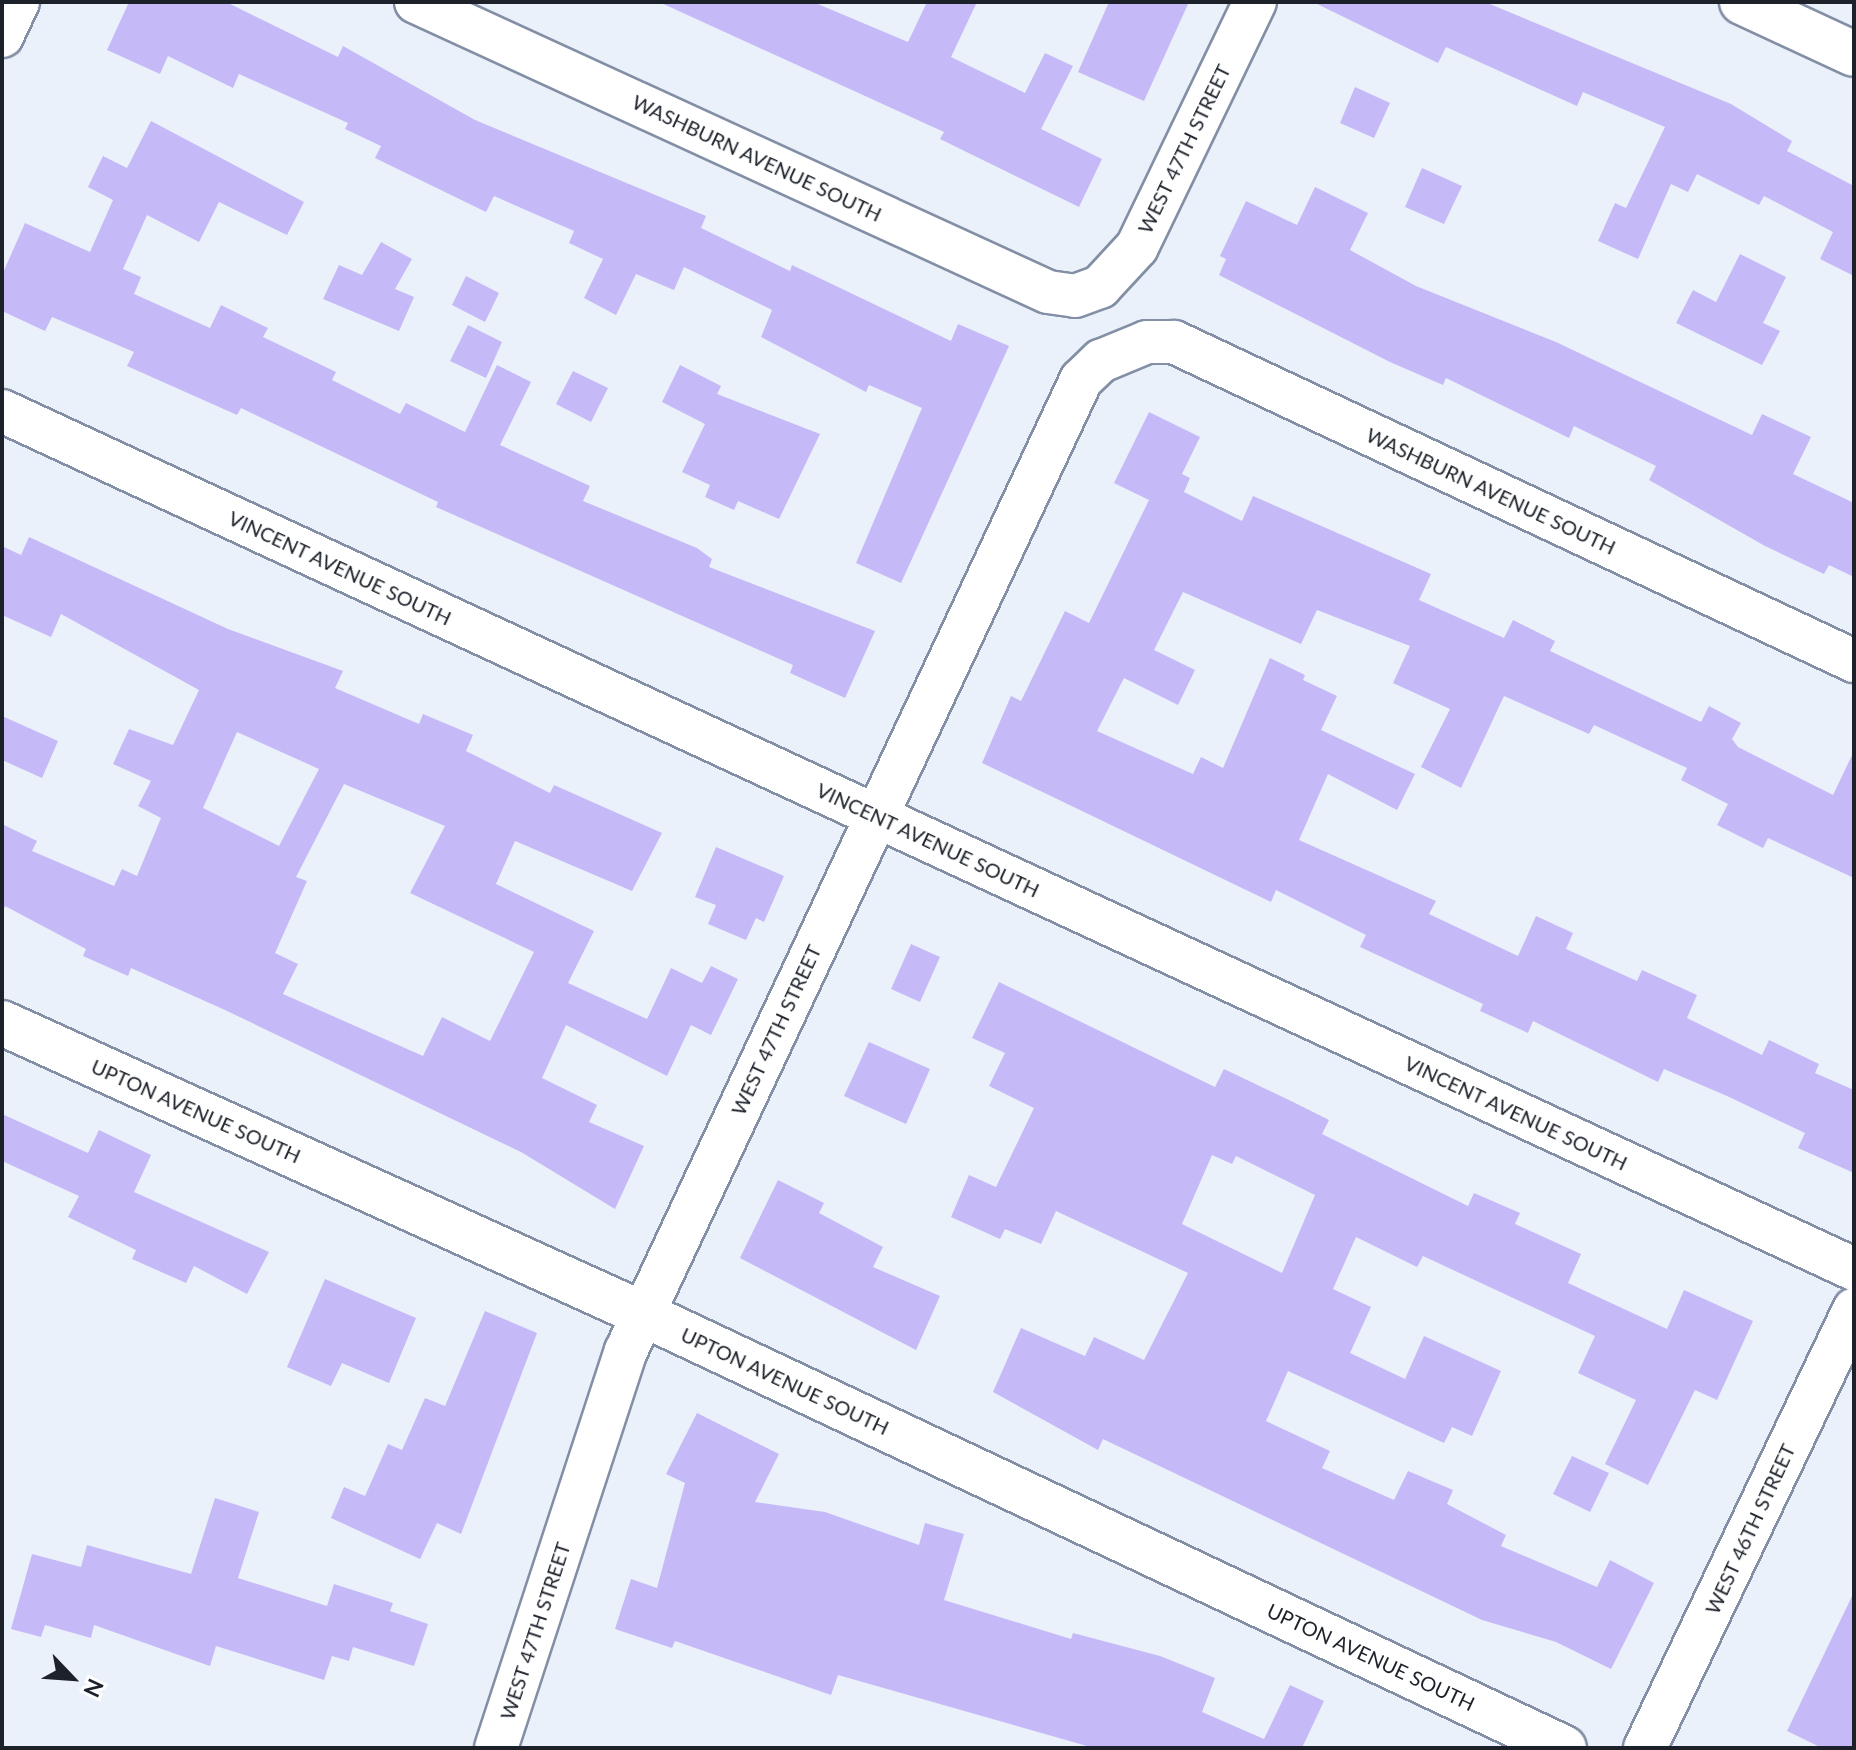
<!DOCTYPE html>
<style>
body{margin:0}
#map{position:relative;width:1856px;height:1750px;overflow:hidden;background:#ebf1fb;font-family:Lato,sans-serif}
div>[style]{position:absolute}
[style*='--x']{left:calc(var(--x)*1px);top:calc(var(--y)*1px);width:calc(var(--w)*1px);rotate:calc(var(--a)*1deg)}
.building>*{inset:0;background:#c5baf7}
.roads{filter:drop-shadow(2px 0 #828fa5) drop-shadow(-2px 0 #828fa5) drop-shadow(0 2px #828fa5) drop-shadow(0 -2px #828fa5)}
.street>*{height:42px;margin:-21px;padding:0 21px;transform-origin:21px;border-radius:21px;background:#fff}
.secondary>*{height:44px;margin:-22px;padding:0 22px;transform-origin:22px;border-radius:22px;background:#fff}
span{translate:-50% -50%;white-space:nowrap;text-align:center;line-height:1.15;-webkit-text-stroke:6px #fff;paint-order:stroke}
.street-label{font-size:20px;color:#1c212a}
.frame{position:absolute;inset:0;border:4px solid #1c212a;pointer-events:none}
.north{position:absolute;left:32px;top:1638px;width:80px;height:80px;-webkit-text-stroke:6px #fff;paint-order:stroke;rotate:115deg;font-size:22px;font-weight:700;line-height:32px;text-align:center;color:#1c212a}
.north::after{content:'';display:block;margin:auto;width:28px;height:36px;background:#1c212a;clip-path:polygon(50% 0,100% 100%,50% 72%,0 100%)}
</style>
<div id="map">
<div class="building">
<div style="clip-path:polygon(129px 2px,226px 2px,338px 57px,343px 46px,475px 120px,706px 216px,701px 228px,790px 271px,792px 265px,951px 341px,958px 324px,1009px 346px,901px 583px,856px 563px,922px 408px,869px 385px,866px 392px,761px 337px,772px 310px,684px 267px,674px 290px,636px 274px,616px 315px,584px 298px,603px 259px,569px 243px,574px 231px,494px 196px,486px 212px,375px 158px,381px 146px,345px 129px,348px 123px,239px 74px,233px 88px,168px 56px,160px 74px,107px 50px)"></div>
<div style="clip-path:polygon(659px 2px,813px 2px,908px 42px,927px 2px,977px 2px,951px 57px,1025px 93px,1045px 53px,1073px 66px,1041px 129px,1102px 159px,1079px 207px,940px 139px,944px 132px)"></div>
<div style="clip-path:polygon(1109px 2px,1189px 2px,1144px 101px,1078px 72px)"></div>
<div style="clip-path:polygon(1313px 2px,1485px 2px,1731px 104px,1792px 141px,1787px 151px,1854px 186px,1854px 276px,1820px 259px,1833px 232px,1764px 196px,1759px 205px,1697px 174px,1688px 192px,1671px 184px,1638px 259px,1598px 241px,1615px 203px,1626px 208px,1665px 127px,1583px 92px,1577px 106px,1446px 47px,1438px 63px)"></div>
<div style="clip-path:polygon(1355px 87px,1390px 103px,1374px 138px,1340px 123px)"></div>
<div style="clip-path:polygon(151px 121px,304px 202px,287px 235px,219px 202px,199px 242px,147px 215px,123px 269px,141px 277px,134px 294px,210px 328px,221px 305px,268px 328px,263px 337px,336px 372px,332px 380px,400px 414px,406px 403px,465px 432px,497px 365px,531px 382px,500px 445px,590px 486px,583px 501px,697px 548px,712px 559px,709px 567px,875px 631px,845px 698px,790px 673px,793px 665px,436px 507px,438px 502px,241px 408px,237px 415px,127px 366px,134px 352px,52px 317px,45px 331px,2px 311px,2px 275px,25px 223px,90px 252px,113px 200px,88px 187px,103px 156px,127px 168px)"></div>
<div style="clip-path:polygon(1422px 168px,1462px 186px,1444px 224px,1405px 207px)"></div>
<div style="clip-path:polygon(1315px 187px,1368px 213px,1350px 250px,1416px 286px,1556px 342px,1752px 435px,1762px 414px,1811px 437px,1793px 474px,1854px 503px,1854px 577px,1829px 565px,1824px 574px,1765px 546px,1649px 480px,1656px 466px,1574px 426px,1569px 438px,1446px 378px,1443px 385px,1390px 362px,1219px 275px,1226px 259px,1220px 256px,1246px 201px,1297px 225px)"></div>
<div style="clip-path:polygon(381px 242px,412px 259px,395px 289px,414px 297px,399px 331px,323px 299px,339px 265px,362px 275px)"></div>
<div style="clip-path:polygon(1740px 254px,1786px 277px,1763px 323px,1780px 331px,1762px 365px,1676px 323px,1693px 290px,1716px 302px)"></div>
<div style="clip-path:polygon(466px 276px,499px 293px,485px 322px,452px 305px)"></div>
<div style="clip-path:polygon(468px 325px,502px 342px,486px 378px,450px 361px)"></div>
<div style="clip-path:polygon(680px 365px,721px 386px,717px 394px,820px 434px,779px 519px,738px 501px,734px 510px,705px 497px,710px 485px,682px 472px,705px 424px,662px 402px)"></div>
<div style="clip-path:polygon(573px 371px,608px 388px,591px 422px,556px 404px)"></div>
<div style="clip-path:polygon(1149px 412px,1200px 437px,1182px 474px,1190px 478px,1184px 492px,1242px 521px,1253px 496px,1431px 574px,1419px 600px,1504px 638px,1513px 620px,1555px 641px,1550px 651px,1701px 722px,1709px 706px,1741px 723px,1732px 739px,1738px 747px,1833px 795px,1854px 751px,1854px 878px,1768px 838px,1763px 848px,1717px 825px,1728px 804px,1681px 780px,1687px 768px,1594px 725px,1589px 734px,1504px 696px,1461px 788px,1421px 767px,1450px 709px,1393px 683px,1410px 646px,1317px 610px,1301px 644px,1183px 592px,1154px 650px,1195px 670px,1178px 705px,1124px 678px,1097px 731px,1193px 774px,1201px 757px,1223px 768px,1270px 658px,1305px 675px,1303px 680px,1337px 696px,1321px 730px,1415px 774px,1397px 810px,1328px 774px,1299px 840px,1436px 901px,1429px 914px,1518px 956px,1536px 916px,1573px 933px,1566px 949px,1637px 981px,1642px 970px,1697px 995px,1687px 1018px,1762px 1055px,1769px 1040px,1819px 1064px,1815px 1073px,1854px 1090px,1854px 1173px,1798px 1148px,1805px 1133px,1727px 1096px,1664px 1069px,1658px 1082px,1533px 1021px,1528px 1033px,1480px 1011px,1483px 1004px,1360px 947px,1366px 935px,1276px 890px,1271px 902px,982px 763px,1011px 696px,1021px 701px,1065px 611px,1089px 623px,1149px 500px,1114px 483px)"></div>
<div style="clip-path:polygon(evenodd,29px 537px,228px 629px,343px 671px,335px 688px,419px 724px,423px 714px,473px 735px,466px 751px,550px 793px,554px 785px,662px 833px,632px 891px,515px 841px,496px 884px,594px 931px,568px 983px,647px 1019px,671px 968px,702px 983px,711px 966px,738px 979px,711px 1035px,691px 1025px,667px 1076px,566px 1025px,542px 1078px,597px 1105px,589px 1122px,644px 1146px,615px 1209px,521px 1152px,225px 1010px,131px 968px,128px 976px,83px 956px,86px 949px,5px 906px,2px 912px,2px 824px,37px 841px,32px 851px,114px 886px,122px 869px,137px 876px,161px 818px,138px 806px,151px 781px,113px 764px,129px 729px,173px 745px,199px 690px,61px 614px,51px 637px,2px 615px,2px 546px,21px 555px,29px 537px,237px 732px,319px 769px,279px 846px,203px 808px,237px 732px,29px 537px,344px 784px,445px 826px,410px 893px,534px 952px,490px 1041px,442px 1017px,423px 1056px,283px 994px,298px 964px,275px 953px,307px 881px,296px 877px,344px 784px)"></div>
<div style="clip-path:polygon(2px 716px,58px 741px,42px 778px,2px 760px)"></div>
<div style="clip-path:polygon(716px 847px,784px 876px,764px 922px,756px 918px,746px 940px,708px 924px,716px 905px,695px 897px)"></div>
<div style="clip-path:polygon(911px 944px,940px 957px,920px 1002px,891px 989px)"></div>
<div style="clip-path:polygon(evenodd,999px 982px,1215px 1087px,1224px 1069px,1289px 1100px,1329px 1120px,1322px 1134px,1468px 1206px,1474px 1193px,1520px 1213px,1515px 1224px,1581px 1254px,1568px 1283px,1667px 1329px,1684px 1290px,1753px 1321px,1717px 1400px,1695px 1390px,1648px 1485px,1605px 1464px,1636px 1400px,1578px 1373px,1595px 1336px,1423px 1256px,1417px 1267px,1356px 1237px,1333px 1289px,1371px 1307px,1350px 1353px,1405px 1379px,1424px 1336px,1501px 1371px,1472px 1436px,1452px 1427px,1444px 1443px,1288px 1371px,1266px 1421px,1330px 1451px,1322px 1468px,1394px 1500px,1408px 1471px,1453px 1490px,1447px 1504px,1506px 1535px,1501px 1546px,1597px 1587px,1610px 1560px,1654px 1583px,1611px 1669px,1556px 1642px,1482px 1620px,1103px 1439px,1098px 1450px,993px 1392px,1021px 1328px,1085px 1356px,1094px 1337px,1144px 1360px,1188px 1273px,1056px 1211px,1041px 1244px,1005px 1229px,1000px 1239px,951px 1217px,969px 1175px,996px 1187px,1034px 1108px,989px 1086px,1005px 1053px,972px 1038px,999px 982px,1212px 1155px,1232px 1164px,1236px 1156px,1315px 1195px,1282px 1273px,1182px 1224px,1212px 1155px)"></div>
<div style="clip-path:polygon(869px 1042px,930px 1069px,906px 1124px,844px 1096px)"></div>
<div style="clip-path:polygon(2px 1114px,88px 1153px,99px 1130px,151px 1155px,134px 1192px,269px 1252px,247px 1294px,194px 1266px,186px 1283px,132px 1259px,136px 1250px,68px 1217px,79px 1196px,2px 1161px)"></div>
<div style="clip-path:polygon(778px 1180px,824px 1203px,819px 1213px,883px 1247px,873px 1267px,940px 1296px,916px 1350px,740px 1258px)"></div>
<div style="clip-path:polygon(325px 1279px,416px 1318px,389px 1383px,342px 1363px,331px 1386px,287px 1367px)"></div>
<div style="clip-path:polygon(485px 1311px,537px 1333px,461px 1534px,437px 1523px,420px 1559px,331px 1518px,344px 1487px,365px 1496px,388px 1444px,402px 1450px,425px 1398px,445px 1406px)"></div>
<div style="clip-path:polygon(697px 1413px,779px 1454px,755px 1502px,825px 1512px,919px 1545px,925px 1523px,964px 1534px,944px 1600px,1071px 1639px,1073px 1633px,1160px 1656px,1215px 1678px,1202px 1712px,1264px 1739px,1290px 1685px,1324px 1701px,1302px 1748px,1094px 1748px,838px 1675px,831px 1695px,675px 1641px,672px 1648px,615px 1629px,631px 1579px,657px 1588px,685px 1483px,666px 1474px)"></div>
<div style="clip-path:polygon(1572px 1456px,1609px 1473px,1590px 1512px,1553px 1494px)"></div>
<div style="clip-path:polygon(215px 1498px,259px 1512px,238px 1578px,327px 1606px,334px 1584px,393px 1603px,390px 1611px,428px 1624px,414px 1666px,353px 1647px,349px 1661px,332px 1656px,324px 1680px,216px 1646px,210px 1666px,94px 1625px,91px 1638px,45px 1625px,41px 1637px,11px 1629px,32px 1554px,81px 1567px,87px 1545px,191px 1574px)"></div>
<div style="clip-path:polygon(1854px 1592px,1854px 1748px,1822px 1748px,1787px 1731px)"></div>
</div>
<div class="roads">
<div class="street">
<div style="--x:416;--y:2;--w:695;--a:24.65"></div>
<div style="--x:1048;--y:292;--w:27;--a:8"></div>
<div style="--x:1075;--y:296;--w:27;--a:-20"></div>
<div style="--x:1100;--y:287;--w:54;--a:-47.2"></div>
<div style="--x:1137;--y:247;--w:272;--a:-64.3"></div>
<div style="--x:2;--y:36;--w:38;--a:-65"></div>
<div style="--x:2;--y:411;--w:2041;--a:24.86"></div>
<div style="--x:496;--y:1748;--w:418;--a:-71.9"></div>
<div style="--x:626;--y:1351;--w:1072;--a:-64.89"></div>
<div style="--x:1081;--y:380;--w:28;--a:-44"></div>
<div style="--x:1101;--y:361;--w:50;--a:-22.4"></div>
<div style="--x:1147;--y:342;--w:27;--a:0"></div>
<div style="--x:1174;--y:342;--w:751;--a:25.13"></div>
<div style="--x:1645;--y:1748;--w:486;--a:-64.5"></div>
</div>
<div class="secondary">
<div style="--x:1742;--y:2;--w:123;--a:24.9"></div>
<div style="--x:2;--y:1023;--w:704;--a:24.42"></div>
<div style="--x:643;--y:1314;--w:1018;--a:25.23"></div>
</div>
</div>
<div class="street-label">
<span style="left:1184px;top:149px;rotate:-64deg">WEST 47TH STREET</span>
<span style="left:757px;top:158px;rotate:25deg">WASHBURN AVENUE SOUTH</span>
<span style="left:1491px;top:491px;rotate:25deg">WASHBURN AVENUE SOUTH</span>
<span style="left:340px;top:568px;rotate:25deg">VINCENT AVENUE SOUTH</span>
<span style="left:928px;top:840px;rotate:25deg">VINCENT AVENUE SOUTH</span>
<span style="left:776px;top:1030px;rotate:-65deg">WEST 47TH STREET</span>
<span style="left:196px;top:1111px;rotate:24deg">UPTON AVENUE SOUTH</span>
<span style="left:1516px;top:1113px;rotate:25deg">VINCENT AVENUE SOUTH</span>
<span style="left:785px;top:1381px;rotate:25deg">UPTON AVENUE SOUTH</span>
<span style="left:1750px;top:1529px;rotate:-65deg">WEST 46TH STREET</span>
<span style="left:535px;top:1631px;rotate:-72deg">WEST 47TH STREET</span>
<span style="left:1371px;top:1657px;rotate:25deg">UPTON AVENUE SOUTH</span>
</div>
<div class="frame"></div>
<div class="north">N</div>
</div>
